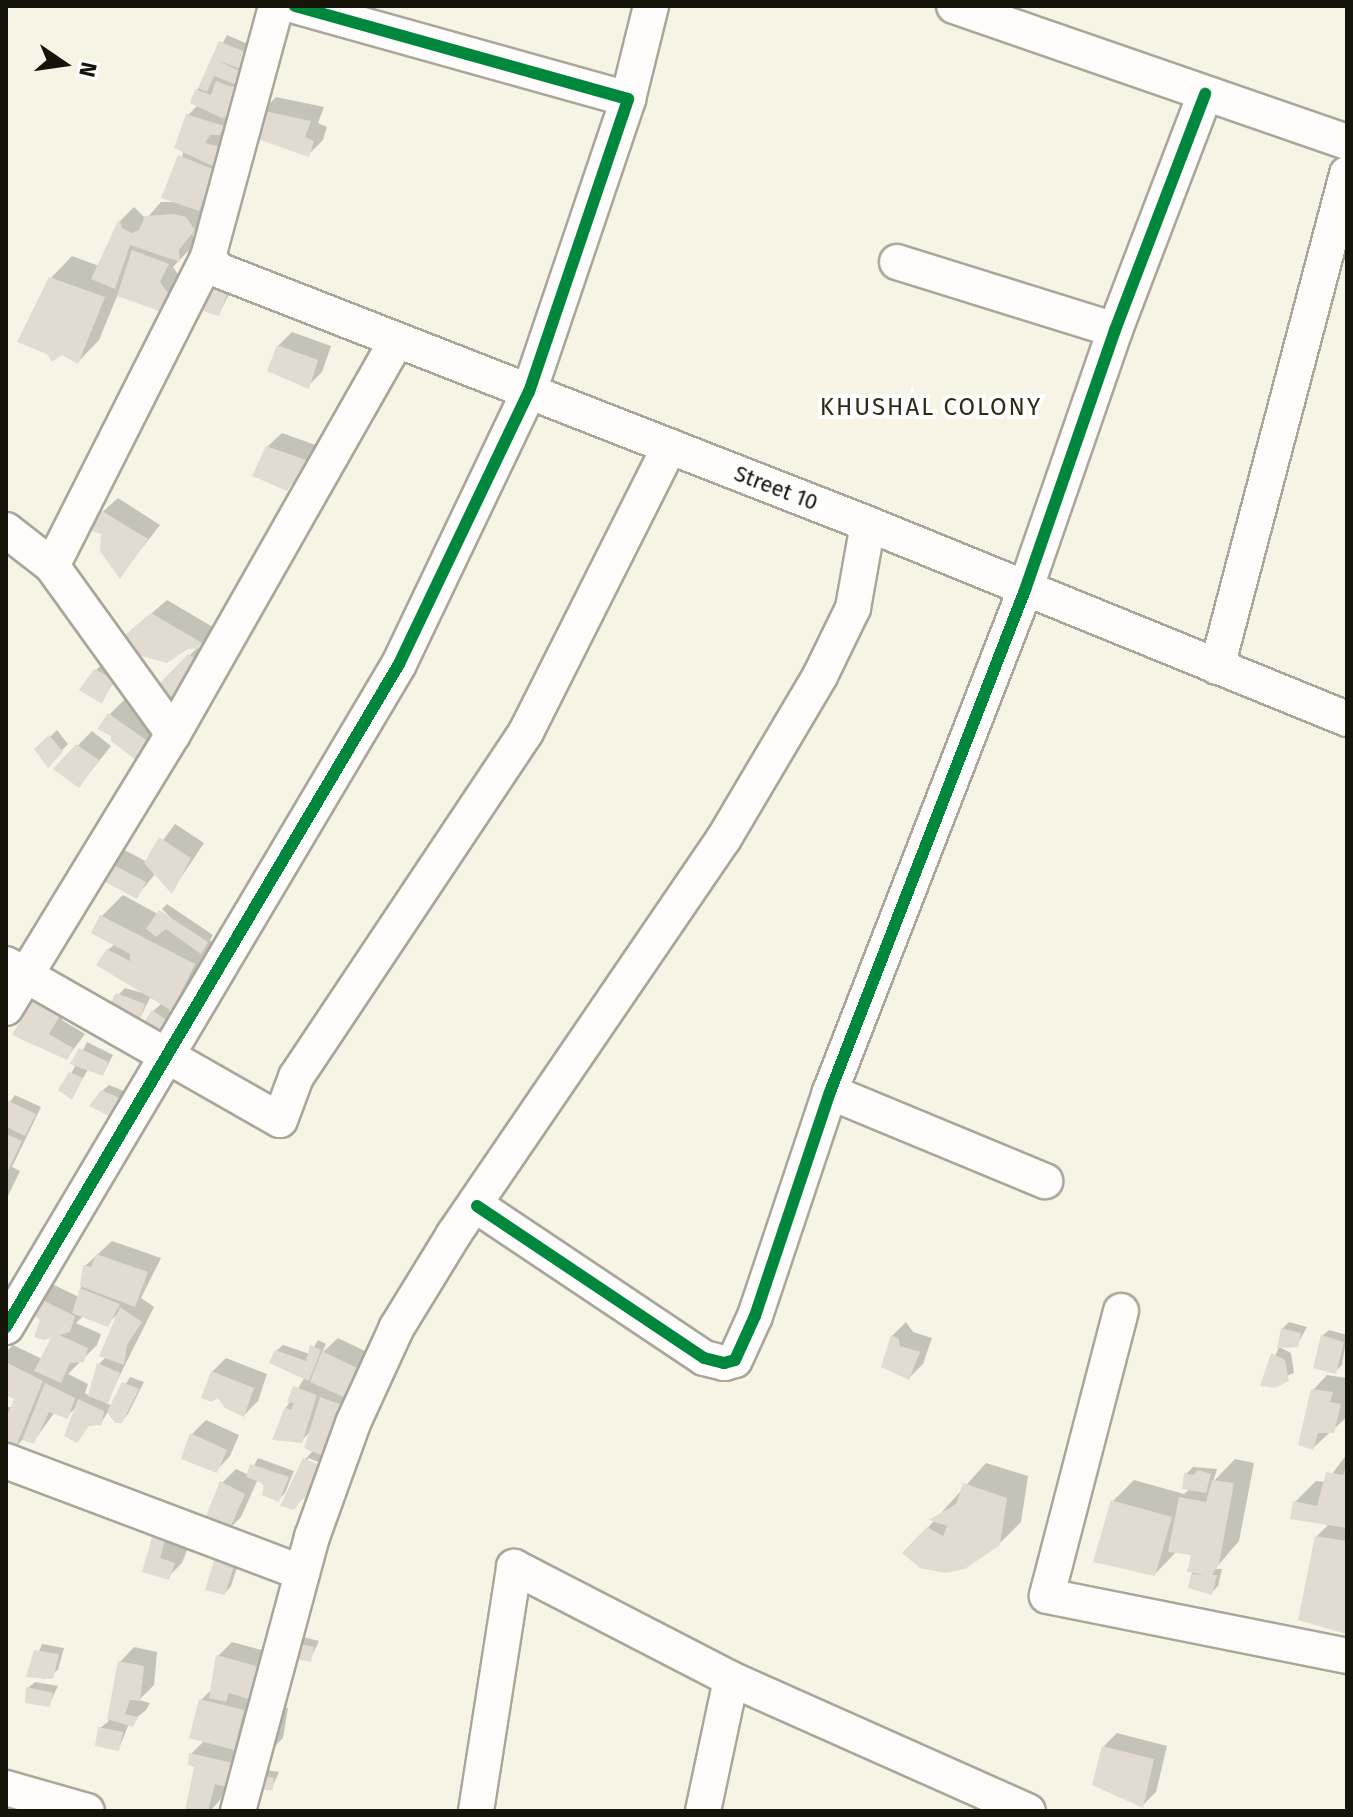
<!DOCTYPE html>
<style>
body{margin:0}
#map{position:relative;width:1353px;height:1817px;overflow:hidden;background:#f7f4e5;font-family:"Fira Sans",sans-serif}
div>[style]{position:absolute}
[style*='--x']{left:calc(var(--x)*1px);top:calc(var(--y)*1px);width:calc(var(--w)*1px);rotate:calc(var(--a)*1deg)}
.shadow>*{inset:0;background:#0003}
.building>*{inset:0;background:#e1dbd1}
.roads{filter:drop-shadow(2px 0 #a9a69b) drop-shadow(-2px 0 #a9a69b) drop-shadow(0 2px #a9a69b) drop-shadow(0 -2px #a9a69b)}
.street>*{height:34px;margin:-17px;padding:0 17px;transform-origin:17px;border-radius:17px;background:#fefdfb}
.cycleway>*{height:12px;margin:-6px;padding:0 6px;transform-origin:6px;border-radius:6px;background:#00873e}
span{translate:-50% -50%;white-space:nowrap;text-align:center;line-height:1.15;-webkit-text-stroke:8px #fff;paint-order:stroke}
.street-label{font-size:22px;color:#16140a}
.neighbourhood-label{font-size:24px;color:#302b15;letter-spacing:2px}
.frame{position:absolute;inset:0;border:8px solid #16140a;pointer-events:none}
.north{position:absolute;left:24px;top:24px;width:80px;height:80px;-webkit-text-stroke:6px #fff;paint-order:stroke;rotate:103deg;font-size:22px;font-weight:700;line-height:32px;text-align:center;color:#16140a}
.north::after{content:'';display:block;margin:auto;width:28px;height:36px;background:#16140a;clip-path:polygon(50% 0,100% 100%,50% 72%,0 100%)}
</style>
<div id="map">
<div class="shadow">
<div style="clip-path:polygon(227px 35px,250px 45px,243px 63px,245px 90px,219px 84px,234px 119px,222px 130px,234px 133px,213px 195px,202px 206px,208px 215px,193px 234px,193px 246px,173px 267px,181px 279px,176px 296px,162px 310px,118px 294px,99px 340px,78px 362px,51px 278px,72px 256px,99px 266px,121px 220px,134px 207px,146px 219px,161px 202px,176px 202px,188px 115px,198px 105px,197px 90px)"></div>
<div style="clip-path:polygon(276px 97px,324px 107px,318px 123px,327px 127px,323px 140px,309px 154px,262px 111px)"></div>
<div style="clip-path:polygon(201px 285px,232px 288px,219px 314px)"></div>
<div style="clip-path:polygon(292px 332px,331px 346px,322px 372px,308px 386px,278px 346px)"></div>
<div style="clip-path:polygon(282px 433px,324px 448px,318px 466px,267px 447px)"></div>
<div style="clip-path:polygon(118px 498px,160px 525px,120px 576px,99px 515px)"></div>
<div style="clip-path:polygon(167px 600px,223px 633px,172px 698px,161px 684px,198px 647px,137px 626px)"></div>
<div style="clip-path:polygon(102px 664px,119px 673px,102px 701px,96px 670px)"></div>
<div style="clip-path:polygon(124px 700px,165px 730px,137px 758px,110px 714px)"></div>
<div style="clip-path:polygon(57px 730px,68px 744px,48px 765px,37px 750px)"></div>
<div style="clip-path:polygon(92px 731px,111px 746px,79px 786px,56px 768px)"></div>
<div style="clip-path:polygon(175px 824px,204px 843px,172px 891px,156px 873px,137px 896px,86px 869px,108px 841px,147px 862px)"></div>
<div style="clip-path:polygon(123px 895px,178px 925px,162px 909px,167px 904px,213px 935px,210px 940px,215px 943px,192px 987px,169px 1011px,178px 1017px,170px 1038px,153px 1011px,162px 1003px,151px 996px,138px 1022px,118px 995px,125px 988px,150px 995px,108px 950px,115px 944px,101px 917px)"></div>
<div style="clip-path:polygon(79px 989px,62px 1020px,85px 1034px,67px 1058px,15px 1034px)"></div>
<div style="clip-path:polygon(87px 1042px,113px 1055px,103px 1074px,89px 1068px,72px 1097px,71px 1074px)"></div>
<div style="clip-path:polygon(109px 1085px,132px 1094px,117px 1118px,102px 1091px)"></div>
<div style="clip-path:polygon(15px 1095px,41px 1107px,12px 1167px,20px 1171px,6px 1200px,6px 1107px)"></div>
<div style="clip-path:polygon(evenodd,112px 1241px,161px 1258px,141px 1298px,154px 1307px,106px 1403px,113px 1406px,130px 1377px,144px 1382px,128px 1414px,121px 1421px,109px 1410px,101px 1423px,77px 1407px,67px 1416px,55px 1412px,33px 1442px,24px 1438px,14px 1449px,6px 1446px,6px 1406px,12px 1408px,17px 1398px,6px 1393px,6px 1352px,13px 1345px,42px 1359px,58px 1333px,26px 1305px,46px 1281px,79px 1297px,85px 1266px,112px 1241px,120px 1312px,107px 1356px,99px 1364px,90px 1396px,85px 1393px,88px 1384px,68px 1374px,97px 1345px,101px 1334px,76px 1323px,84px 1315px,107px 1324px,120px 1312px)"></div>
<div style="clip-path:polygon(906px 1322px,913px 1332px,932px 1338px,923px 1364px,909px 1378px,892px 1336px)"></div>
<div style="clip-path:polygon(1289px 1322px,1307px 1327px,1297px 1345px,1282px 1329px)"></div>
<div style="clip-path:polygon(1329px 1330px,1347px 1335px,1342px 1365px,1335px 1372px,1322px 1336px)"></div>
<div style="clip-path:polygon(338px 1338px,373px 1355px,338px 1470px,308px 1458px,304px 1497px,294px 1507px,305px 1459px,314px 1450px,311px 1431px,301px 1441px,286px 1408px,305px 1377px,276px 1351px,283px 1345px,310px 1354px,318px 1340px,326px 1344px,322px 1353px)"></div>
<div style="clip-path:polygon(1279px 1347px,1291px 1353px,1294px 1373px,1263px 1385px)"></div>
<div style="clip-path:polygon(226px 1358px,267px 1374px,258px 1401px,244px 1415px,212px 1372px)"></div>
<div style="clip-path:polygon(1327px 1375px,1346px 1378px,1347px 1417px,1313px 1448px,1313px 1390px)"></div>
<div style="clip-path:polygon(206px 1420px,239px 1435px,230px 1456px,216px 1471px,183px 1458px,192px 1434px)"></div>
<div style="clip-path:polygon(1347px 1454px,1347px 1632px,1316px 1537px,1328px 1525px,1292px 1518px,1295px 1502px,1316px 1481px,1326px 1482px)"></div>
<div style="clip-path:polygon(258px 1458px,294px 1471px,285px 1493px,278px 1500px,258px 1479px,241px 1517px,227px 1531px,222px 1483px,236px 1469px,249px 1475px)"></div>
<div style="clip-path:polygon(1235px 1459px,1254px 1463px,1239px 1541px,1215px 1569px,1222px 1569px,1218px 1586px,1211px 1593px,1192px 1575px,1193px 1554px,1177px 1551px,1155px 1574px,1113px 1501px,1134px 1480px,1184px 1494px,1190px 1489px,1186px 1474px,1193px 1467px,1217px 1469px,1213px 1482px)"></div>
<div style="clip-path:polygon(986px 1463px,1028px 1476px,1021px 1522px,999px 1544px,905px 1553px)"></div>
<div style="clip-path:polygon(182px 1513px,172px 1544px,188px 1548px,182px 1563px,168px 1577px,144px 1570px)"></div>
<div style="clip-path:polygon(243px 1549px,231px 1586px,225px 1593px,218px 1552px)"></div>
<div style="clip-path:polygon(295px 1635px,319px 1641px,310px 1660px)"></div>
<div style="clip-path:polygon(232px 1642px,276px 1654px,248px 1733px,235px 1747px,246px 1749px,220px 1800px,210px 1811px,187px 1811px,196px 1766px,191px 1754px,205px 1740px,201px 1700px,213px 1688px,218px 1656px)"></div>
<div style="clip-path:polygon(42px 1644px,64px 1648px,58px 1670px,44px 1679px,29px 1675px)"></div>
<div style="clip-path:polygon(134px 1647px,157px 1652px,154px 1685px,139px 1700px,150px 1703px,146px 1710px,129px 1724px,119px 1748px,100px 1728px,108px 1722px,120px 1662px)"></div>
<div style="clip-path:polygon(35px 1682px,58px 1686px,49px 1705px,28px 1688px)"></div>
<div style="clip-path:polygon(275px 1706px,288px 1708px,283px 1738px,276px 1745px,263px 1742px)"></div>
<div style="clip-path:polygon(1117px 1733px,1167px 1746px,1156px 1792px,1142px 1806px,1103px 1747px)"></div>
<div style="clip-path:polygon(260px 1769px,279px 1772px,272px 1788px)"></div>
</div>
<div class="building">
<div style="clip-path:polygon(219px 41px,245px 52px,240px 69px,217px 60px,239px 71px,235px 84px,214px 76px,207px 92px,198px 88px)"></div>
<div style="clip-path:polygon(216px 81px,236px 89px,229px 116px,222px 118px,190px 103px,195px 89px,211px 95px)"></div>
<div style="clip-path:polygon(260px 110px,311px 121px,305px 137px,314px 141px,309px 157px,252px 137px)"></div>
<div style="clip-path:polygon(186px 114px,224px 126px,220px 135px,210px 135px,205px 143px,221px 147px,217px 168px,174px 148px)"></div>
<div style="clip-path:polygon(178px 155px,215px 170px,199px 211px,161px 198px)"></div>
<div style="clip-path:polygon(174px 214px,186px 217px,195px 230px,179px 250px,180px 262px,130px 245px,115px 289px,91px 279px,119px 219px,122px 228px,132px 233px,139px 230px,145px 216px)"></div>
<div style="clip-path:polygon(132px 250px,169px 264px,160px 282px,168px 293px,162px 312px,117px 296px)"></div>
<div style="clip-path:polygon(49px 277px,105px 297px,78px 364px,62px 355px,52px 362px,47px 354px,17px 342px)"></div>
<div style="clip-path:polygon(200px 283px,227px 294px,219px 316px,188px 306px)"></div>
<div style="clip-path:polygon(277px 345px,318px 360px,309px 389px,267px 371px)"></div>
<div style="clip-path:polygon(266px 446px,312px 462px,304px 482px,292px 483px,287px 491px,252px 476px)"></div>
<div style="clip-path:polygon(102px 511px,148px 539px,120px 579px,100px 551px,101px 534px,82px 528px)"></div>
<div style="clip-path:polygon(151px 613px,211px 648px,188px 649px,167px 663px,123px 651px,120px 639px)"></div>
<div style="clip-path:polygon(188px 654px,205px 665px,173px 713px,165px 706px,169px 698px,159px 684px)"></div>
<div style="clip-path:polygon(94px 669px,114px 679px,102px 704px,79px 690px)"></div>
<div style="clip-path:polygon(108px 713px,153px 745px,137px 761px,111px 741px,111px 736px,97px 729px)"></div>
<div style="clip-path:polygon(49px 735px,63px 752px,48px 768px,34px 749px)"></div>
<div style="clip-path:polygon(76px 744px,99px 760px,79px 788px,53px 769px)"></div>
<div style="clip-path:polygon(159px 837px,191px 858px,172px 894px,144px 863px)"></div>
<div style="clip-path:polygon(93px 854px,146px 882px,137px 899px,83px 870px)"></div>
<div style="clip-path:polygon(159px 910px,208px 942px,201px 954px,166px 929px,156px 937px,146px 929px)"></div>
<div style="clip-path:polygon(100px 915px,195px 964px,172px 1011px,96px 965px,107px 949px,130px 961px,130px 954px,91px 933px)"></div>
<div style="clip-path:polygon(39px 991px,67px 1004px,49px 1034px,73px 1048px,67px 1060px,12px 1035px)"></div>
<div style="clip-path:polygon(116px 993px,145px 1004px,139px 1024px,105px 1012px)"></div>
<div style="clip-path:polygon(152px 1010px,172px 1024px,164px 1047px,139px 1030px)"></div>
<div style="clip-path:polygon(79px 1048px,108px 1062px,103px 1076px,70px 1064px)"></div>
<div style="clip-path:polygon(69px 1072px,83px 1078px,72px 1100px,58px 1090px)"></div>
<div style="clip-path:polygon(101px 1090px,127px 1101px,117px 1120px,89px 1106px)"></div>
<div style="clip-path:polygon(7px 1100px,36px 1114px,25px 1136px,6px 1127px)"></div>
<div style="clip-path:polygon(6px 1134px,22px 1141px,6px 1175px)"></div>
<div style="clip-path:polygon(96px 1254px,148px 1272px,135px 1307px,80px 1286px,83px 1265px,91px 1267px)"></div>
<div style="clip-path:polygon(80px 1288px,120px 1304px,108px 1327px,72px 1313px)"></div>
<div style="clip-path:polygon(30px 1294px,75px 1316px,70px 1332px,44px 1340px,34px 1337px,40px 1320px,23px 1305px)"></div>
<div style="clip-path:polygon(120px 1307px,142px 1322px,127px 1345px,124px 1365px,99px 1356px)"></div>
<div style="clip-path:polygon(1281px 1328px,1301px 1333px,1298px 1347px,1277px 1348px)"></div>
<div style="clip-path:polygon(59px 1335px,88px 1348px,84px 1362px,70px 1363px,61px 1383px,34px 1371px,51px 1338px)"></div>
<div style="clip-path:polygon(891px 1335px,899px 1339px,900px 1346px,920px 1352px,909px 1380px,881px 1367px)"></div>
<div style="clip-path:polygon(1321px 1335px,1344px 1342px,1336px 1374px,1313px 1368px)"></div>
<div style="clip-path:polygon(310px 1345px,321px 1350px,309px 1381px,269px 1363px,275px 1350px,306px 1361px)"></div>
<div style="clip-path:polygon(322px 1351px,361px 1370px,346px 1398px,310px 1382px)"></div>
<div style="clip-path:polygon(1271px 1353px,1285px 1360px,1289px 1381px,1275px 1388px,1260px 1386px)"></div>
<div style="clip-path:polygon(6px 1362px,43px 1381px,14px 1451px,6px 1448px,6px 1418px,14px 1399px,6px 1395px)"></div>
<div style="clip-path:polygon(97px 1363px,120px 1373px,108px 1404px,88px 1396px)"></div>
<div style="clip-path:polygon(211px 1371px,254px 1388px,244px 1417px,225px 1408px,218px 1398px,211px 1402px,201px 1398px)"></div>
<div style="clip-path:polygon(122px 1382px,139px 1389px,122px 1423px,115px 1423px,107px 1412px)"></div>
<div style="clip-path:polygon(45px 1383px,75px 1398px,68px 1419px,49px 1412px,34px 1444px,22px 1440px)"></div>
<div style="clip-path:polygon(293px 1386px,317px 1395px,302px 1443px,272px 1440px,285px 1407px,291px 1410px,294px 1403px,287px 1402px)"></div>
<div style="clip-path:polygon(1311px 1389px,1333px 1392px,1330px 1402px,1341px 1404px,1334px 1433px,1318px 1433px,1313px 1450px,1298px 1445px)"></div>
<div style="clip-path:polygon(320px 1397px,348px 1407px,335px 1461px,304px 1448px)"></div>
<div style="clip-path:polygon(78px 1399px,104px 1411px,102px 1425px,89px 1426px,77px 1443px,64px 1436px)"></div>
<div style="clip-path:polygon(190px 1433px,227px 1450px,217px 1473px,181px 1459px)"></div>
<div style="clip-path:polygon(303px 1458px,332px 1470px,317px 1502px,303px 1498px,294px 1510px,280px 1506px)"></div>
<div style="clip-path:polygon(250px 1464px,289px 1477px,279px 1502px,262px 1495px,264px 1484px,246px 1477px)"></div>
<div style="clip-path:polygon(1347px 1464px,1347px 1528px,1290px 1519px,1293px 1501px,1317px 1506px,1326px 1472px,1343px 1475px)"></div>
<div style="clip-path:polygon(1198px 1470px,1211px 1474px,1206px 1493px,1182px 1489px,1184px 1473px,1193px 1475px)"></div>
<div style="clip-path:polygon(1212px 1480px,1234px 1483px,1219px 1564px,1212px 1575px,1217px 1575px,1212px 1595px,1188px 1588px,1191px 1574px,1205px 1575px,1187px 1572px,1191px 1555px,1168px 1552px,1179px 1497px,1206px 1502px)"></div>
<div style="clip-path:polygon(220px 1481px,245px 1494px,228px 1533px,202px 1526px)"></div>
<div style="clip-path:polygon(963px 1483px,1007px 1498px,1000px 1545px,965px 1569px,946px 1573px,920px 1568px,902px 1553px,927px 1527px,943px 1536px,947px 1526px,929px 1520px,956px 1504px)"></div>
<div style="clip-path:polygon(1111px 1500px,1172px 1517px,1155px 1576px,1093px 1562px)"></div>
<div style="clip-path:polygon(156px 1523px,169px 1527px,160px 1558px,175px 1563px,169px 1580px,142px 1572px)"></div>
<div style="clip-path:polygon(1315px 1536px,1347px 1541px,1347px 1634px,1298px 1620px)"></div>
<div style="clip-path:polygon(217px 1551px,237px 1556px,225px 1595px,205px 1590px)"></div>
<div style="clip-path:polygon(287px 1641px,314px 1647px,311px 1662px,283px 1657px)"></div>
<div style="clip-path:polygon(34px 1650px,59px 1654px,53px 1679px,26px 1677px)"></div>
<div style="clip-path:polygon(216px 1655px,263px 1668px,255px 1701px,229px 1693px,226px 1702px,209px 1698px)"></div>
<div style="clip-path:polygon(118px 1661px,144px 1666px,140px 1701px,130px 1700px,125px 1714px,138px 1717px,133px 1727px,107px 1719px)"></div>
<div style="clip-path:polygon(26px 1687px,53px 1693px,50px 1707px,25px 1703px)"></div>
<div style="clip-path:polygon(199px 1699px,244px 1710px,234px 1750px,189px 1738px)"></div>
<div style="clip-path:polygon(98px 1727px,123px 1732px,119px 1751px,95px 1746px)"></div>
<div style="clip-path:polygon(1102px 1746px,1154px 1759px,1143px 1808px,1092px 1785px)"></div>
<div style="clip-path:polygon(189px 1753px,233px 1763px,227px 1787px,215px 1784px,208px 1811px,185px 1811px,194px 1767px,188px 1765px)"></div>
<div style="clip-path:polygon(252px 1774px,274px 1778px,273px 1790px,251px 1790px)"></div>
</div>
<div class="roads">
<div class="street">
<div style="--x:954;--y:6;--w:416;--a:19.1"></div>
<div style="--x:628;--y:99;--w:96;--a:-76.1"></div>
<div style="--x:208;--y:257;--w:16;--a:52"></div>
<div style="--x:218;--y:270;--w:698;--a:21.34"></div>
<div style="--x:868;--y:524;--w:517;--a:22.15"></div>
<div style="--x:897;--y:262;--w:228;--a:17.3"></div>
<div style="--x:6;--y:530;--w:58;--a:38"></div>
<div style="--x:52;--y:566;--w:207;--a:54.2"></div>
<div style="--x:173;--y:734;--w:321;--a:121.4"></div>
<div style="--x:52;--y:566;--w:346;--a:-63.2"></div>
<div style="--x:208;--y:257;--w:260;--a:-74.8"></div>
<div style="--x:1217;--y:667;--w:510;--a:-75.23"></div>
<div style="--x:173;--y:734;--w:453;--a:-60.4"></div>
<div style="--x:6;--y:964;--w:315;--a:29.7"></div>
<div style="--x:280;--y:1120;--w:46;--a:-69.6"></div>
<div style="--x:296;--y:1077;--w:415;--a:-56.3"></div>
<div style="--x:526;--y:732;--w:320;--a:-63.3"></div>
<div style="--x:830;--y:1092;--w:233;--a:22.5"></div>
<div style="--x:477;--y:1206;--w:273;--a:33.8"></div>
<div style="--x:704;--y:1358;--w:21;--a:14"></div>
<div style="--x:724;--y:1363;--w:11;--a:-15"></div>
<div style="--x:735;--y:1360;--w:48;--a:-65.6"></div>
<div style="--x:755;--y:1316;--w:236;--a:-71.5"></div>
<div style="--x:830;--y:1092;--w:539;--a:-68.77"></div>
<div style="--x:1025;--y:590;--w:275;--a:-70.9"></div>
<div style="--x:1115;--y:330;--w:253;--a:-69.1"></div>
<div style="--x:1121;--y:1311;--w:294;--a:104.6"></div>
<div style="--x:1047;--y:1596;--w:306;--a:11.3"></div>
<div style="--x:6;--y:1327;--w:771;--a:-59.34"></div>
<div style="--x:399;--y:664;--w:301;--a:-64.5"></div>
<div style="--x:529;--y:392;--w:309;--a:-71.3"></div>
<div style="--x:628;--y:99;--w:346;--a:-164.4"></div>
<div style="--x:6;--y:1461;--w:316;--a:20.7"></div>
<div style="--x:6;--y:1788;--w:84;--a:15.9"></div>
<div style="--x:238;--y:1811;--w:284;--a:-74.9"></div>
<div style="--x:312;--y:1537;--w:121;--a:-70.2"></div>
<div style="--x:353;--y:1423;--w:106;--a:-65.4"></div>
<div style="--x:397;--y:1327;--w:109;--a:-58.5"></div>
<div style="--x:454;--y:1234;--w:477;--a:-55.7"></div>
<div style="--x:723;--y:840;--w:191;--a:-59.4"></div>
<div style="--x:820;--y:676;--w:76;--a:-64.1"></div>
<div style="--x:853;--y:608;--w:85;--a:-79.9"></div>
<div style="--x:476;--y:1811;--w:247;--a:-81.1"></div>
<div style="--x:514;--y:1567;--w:244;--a:27.3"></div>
<div style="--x:731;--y:1679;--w:325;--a:24"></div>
<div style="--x:703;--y:1811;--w:135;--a:-78"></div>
</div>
</div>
<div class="cycleway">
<div style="--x:477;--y:1206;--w:273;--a:33.8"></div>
<div style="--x:704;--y:1358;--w:21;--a:14"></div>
<div style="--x:724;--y:1363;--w:11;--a:-15"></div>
<div style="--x:735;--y:1360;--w:48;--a:-65.6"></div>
<div style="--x:755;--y:1316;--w:236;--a:-71.5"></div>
<div style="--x:830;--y:1092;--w:539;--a:-68.77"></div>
<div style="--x:1025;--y:590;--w:275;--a:-70.9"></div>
<div style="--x:1115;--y:330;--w:253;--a:-69.1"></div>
<div style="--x:6;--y:1327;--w:771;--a:-59.34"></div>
<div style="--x:399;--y:664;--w:301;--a:-64.5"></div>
<div style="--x:529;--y:392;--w:309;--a:-71.3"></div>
<div style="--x:628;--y:99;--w:346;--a:-164.4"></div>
</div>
<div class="street-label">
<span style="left:776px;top:488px;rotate:21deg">Street 10</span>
</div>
<div class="neighbourhood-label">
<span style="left:931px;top:408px">KHUSHAL COLONY</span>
</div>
<div class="frame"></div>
<div class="north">N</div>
</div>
